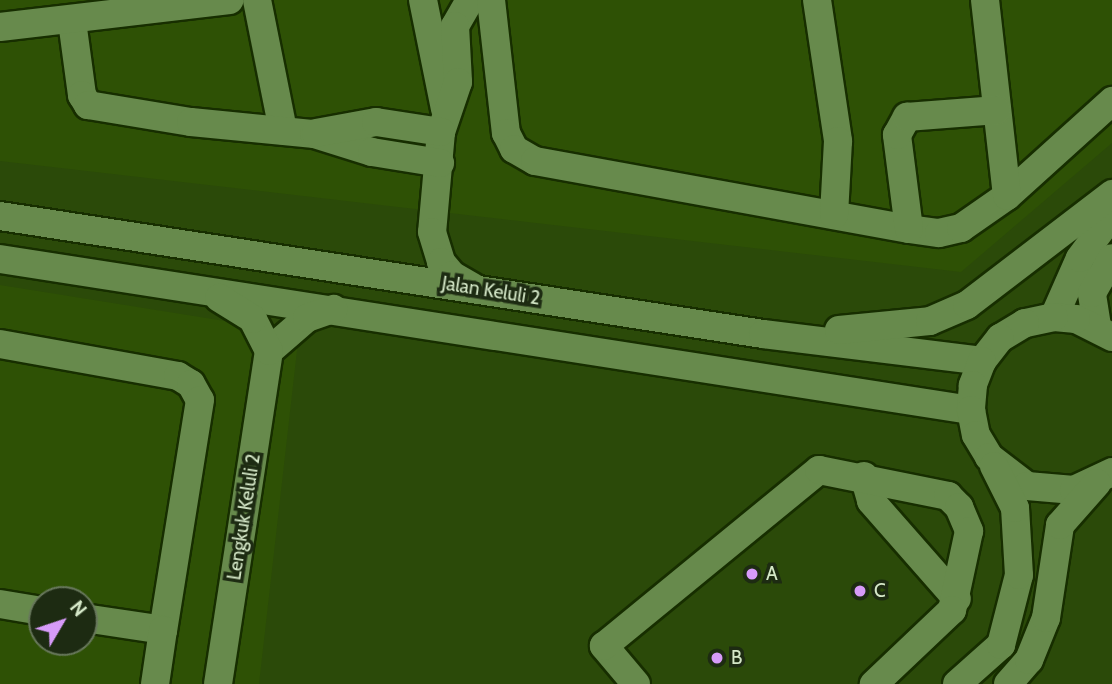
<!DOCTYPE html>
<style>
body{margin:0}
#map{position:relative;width:1112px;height:684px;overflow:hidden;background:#2b4a09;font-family:Cabin,sans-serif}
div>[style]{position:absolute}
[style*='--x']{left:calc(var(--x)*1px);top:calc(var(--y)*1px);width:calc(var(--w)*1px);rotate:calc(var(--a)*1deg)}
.built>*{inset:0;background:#2e5105}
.roads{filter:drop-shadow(2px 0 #172e00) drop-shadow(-2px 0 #172e00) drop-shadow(0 2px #172e00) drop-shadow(0 -2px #172e00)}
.minor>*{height:28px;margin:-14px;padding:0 14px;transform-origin:14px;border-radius:14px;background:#678a4c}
.dots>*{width:19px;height:19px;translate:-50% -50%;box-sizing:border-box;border:4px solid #1d2b12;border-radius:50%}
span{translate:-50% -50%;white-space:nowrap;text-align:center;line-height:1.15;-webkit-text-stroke:7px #1d2b12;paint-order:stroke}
.street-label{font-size:19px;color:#d5e8c8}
.poi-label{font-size:19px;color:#d5e8c8}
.left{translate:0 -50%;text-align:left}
.north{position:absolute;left:28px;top:586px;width:70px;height:70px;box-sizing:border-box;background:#1d2b12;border:2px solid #67775b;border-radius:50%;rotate:51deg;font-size:19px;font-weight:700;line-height:28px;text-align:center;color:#d5e8c8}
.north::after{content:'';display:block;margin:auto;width:24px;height:32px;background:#d79bf9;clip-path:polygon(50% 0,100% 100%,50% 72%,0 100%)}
</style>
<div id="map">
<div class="built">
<div style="clip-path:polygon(0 0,1112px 0,1112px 143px,961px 272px,0 161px)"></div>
<div style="clip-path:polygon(evenodd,0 285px,299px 333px,259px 684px,0 684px,0 285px,42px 600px,84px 600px,84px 642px,42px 642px,42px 600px)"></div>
</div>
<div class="roads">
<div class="minor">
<div style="--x:257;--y:0;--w:133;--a:78.7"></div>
<div style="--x:423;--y:0;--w:111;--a:78.6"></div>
<div style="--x:470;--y:0;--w:30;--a:120"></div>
<div style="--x:455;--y:26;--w:56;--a:86.9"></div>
<div style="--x:458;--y:82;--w:53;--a:108.8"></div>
<div style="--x:441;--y:132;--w:100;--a:95.1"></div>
<div style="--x:432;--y:232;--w:31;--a:73"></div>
<div style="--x:441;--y:262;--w:17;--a:50"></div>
<div style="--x:452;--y:275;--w:24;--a:30"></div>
<div style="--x:491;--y:0;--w:134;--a:83.6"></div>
<div style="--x:506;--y:133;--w:18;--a:63"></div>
<div style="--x:514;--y:149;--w:24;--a:30"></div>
<div style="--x:535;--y:161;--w:380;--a:10.3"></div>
<div style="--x:909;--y:229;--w:30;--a:8"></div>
<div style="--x:939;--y:233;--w:23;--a:-13"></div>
<div style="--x:961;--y:228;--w:56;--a:-34.8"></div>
<div style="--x:1007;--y:196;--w:142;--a:-42.1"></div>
<div style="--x:817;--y:0;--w:143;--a:81.5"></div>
<div style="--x:838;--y:141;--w:74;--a:93.1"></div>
<div style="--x:985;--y:0;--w:197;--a:83.6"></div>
<div style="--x:72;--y:21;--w:75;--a:82.3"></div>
<div style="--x:82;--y:95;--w:12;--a:59"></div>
<div style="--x:88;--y:105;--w:104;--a:9.4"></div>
<div style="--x:191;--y:122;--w:124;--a:5.6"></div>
<div style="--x:314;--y:134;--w:61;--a:17.2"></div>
<div style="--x:372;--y:152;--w:69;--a:9.2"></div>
<div style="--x:0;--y:27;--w:231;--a:-6.7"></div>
<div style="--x:316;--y:133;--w:61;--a:-10.4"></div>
<div style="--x:376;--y:122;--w:66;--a:8.7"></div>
<div style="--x:0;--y:216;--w:772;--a:8.79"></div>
<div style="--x:763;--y:334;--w:221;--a:7"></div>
<div style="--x:909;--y:229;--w:95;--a:-97.3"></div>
<div style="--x:897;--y:135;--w:21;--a:-61"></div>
<div style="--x:907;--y:117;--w:90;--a:-4.4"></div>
<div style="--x:0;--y:259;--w:983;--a:8.84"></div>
<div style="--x:1054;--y:317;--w:64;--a:-66.2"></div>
<div style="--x:1080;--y:258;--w:54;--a:-53.3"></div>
<div style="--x:1097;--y:326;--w:33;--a:-99"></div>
<div style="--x:1092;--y:293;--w:40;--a:-60.3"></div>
<div style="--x:839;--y:330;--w:91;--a:-5.6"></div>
<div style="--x:930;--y:321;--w:40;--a:-23.4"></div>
<div style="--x:967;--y:305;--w:183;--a:-37.4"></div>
<div style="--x:1112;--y:337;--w:40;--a:-153.4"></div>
<div style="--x:1076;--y:319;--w:22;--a:-175"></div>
<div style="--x:1054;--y:317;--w:30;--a:168"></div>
<div style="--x:1025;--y:323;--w:29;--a:149"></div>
<div style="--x:1000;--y:338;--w:29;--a:128"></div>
<div style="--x:982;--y:361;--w:26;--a:111"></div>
<div style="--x:973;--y:385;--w:25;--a:95"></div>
<div style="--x:971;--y:410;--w:25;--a:79"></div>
<div style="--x:976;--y:435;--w:26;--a:59"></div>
<div style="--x:989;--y:457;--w:48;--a:37.3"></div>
<div style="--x:1027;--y:486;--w:47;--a:4.9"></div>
<div style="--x:1074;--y:490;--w:42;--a:-25.3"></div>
<div style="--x:0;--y:344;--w:181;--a:10.2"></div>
<div style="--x:178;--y:376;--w:15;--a:32"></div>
<div style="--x:191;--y:384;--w:18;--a:61"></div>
<div style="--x:200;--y:400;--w:233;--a:99.1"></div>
<div style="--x:269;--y:351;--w:50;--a:-41"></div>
<div style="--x:307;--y:318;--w:28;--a:-19"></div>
<div style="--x:864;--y:476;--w:26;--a:74"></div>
<div style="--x:871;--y:501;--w:130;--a:48.7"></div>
<div style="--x:0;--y:604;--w:43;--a:9.5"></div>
<div style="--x:84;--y:618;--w:80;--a:8.6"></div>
<div style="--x:163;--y:630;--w:55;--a:98.4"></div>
<div style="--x:218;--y:684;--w:337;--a:-81.3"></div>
<div style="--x:269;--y:351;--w:36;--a:-117"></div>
<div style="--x:253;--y:319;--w:40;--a:-148"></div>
<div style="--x:636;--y:684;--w:50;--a:-130.1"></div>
<div style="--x:604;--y:646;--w:278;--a:-39.3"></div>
<div style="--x:819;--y:470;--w:132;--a:11.4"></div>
<div style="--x:948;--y:496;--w:16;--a:45"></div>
<div style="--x:959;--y:507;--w:26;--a:67"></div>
<div style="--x:969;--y:531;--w:81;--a:102.1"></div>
<div style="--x:952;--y:610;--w:108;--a:136.5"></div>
<div style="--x:957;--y:684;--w:59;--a:-41.6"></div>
<div style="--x:1001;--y:645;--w:72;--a:-75.6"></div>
<div style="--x:1019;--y:575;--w:67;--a:-93.4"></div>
<div style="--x:1015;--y:508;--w:47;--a:-116.6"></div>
<div style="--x:1008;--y:684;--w:32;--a:-49"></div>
<div style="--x:1029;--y:660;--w:45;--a:-68"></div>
<div style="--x:1046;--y:618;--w:94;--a:-81.4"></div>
<div style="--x:1060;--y:525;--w:56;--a:-48.6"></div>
</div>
</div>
<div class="dots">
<div style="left:752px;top:574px;background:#d79bf9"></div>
<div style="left:860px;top:591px;background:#d79bf9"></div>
<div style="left:717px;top:658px;background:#d79bf9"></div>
</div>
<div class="street-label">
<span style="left:491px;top:291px;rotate:9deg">Jalan Keluli 2</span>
<span style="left:244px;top:517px;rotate:-81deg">Lengkuk Keluli 2</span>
</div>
<div class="poi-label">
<span class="left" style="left:766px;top:574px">A</span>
<span class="left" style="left:874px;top:591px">C</span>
<span class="left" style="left:731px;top:658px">B</span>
</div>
<div class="north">N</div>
</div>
